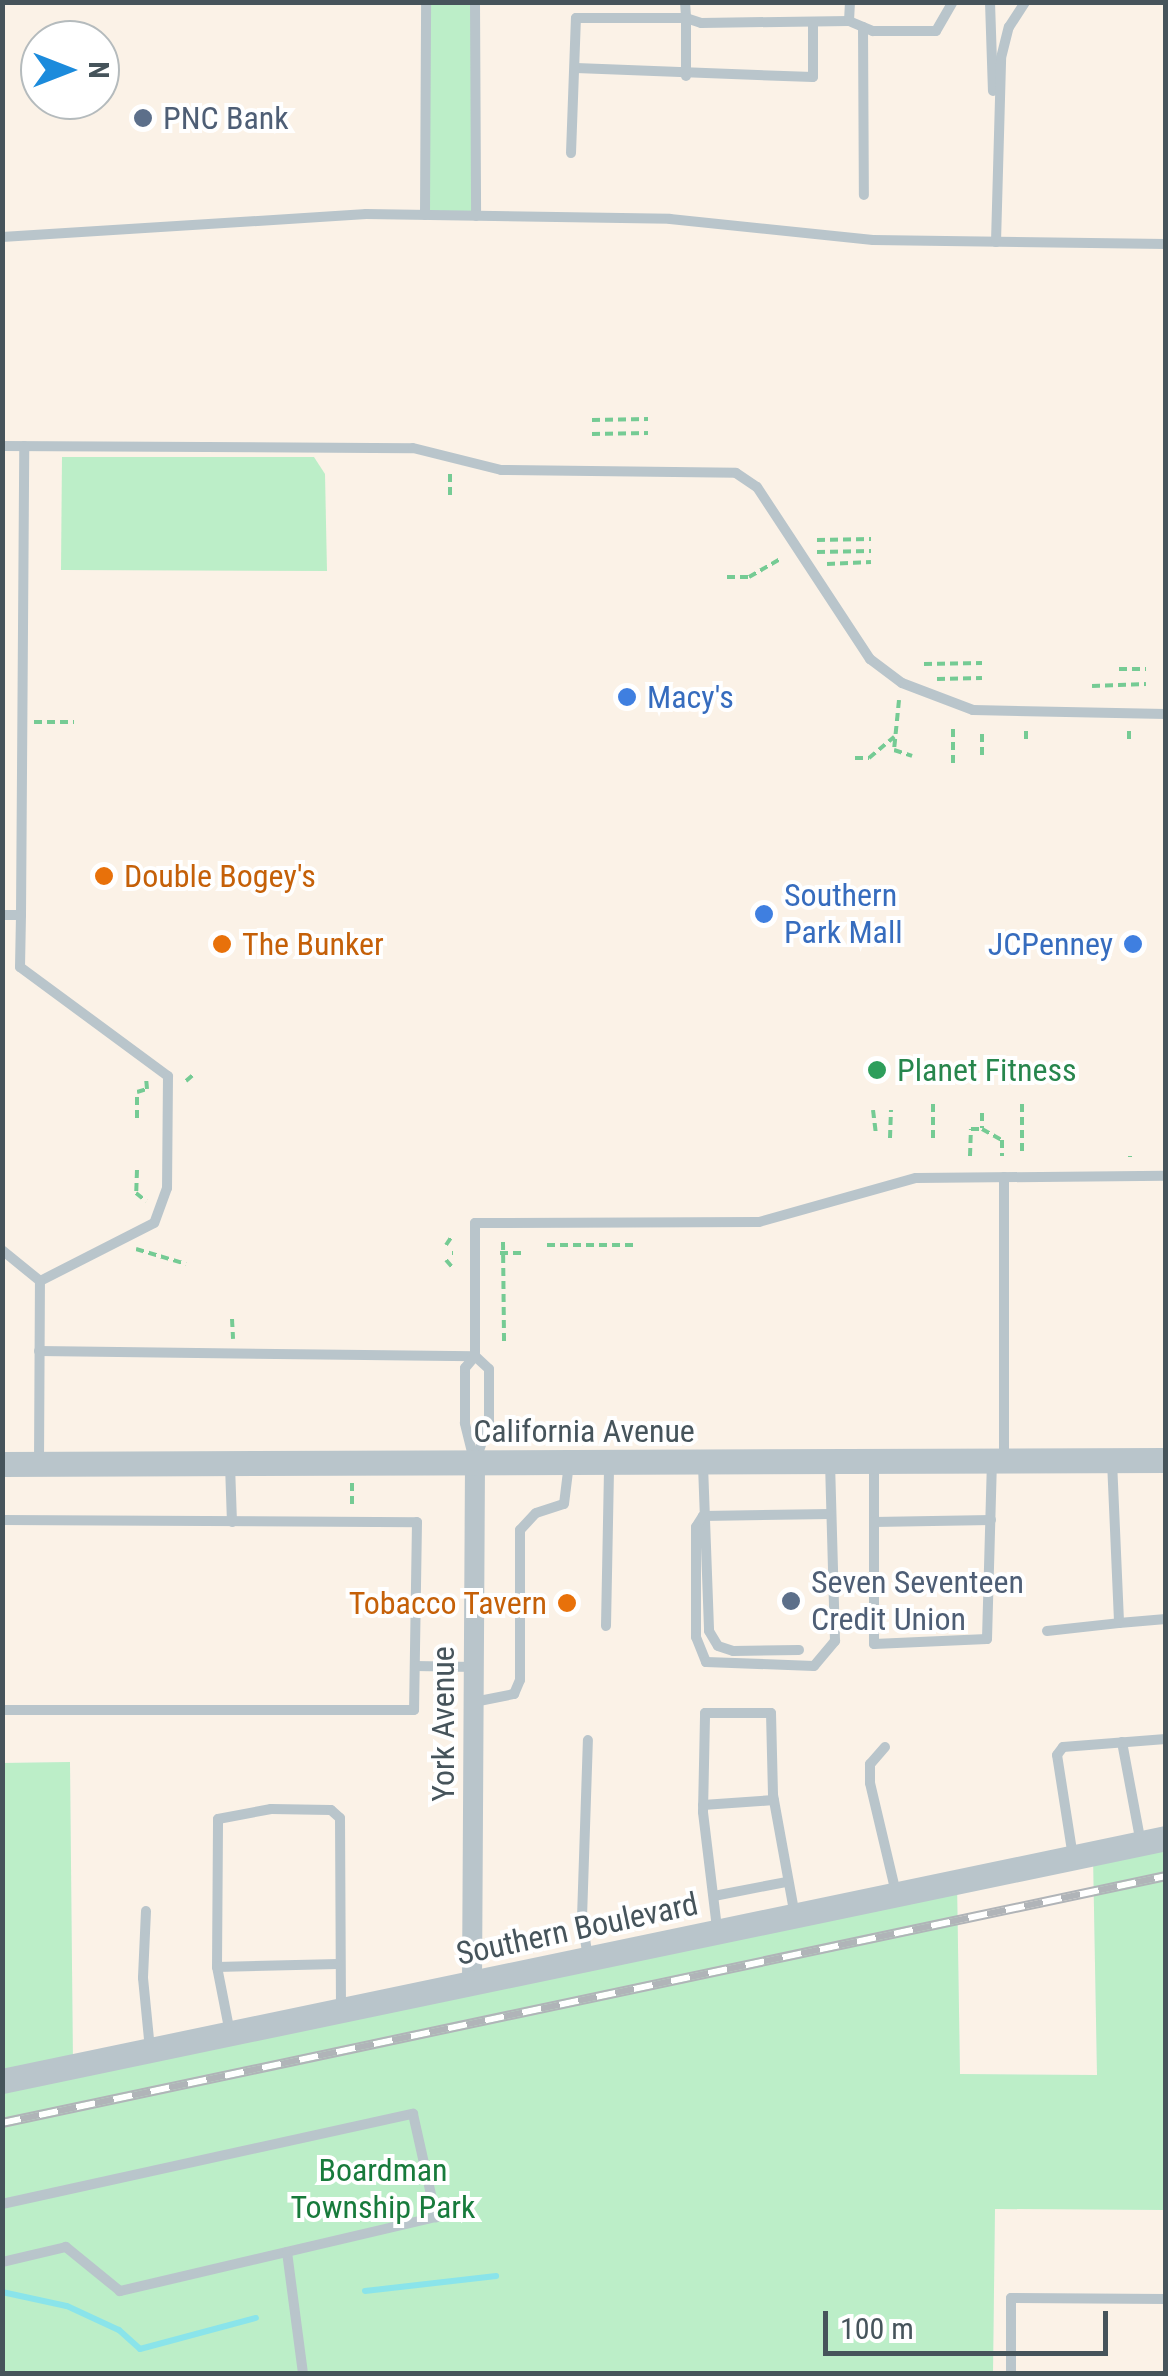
<!DOCTYPE html>
<style>
body{margin:0}
#map{position:relative;width:1168px;height:2376px;overflow:hidden;background:#f0eeee;font-family:"Roboto Condensed",sans-serif}
div>[style]{position:absolute}
[style*='--x']{left:calc(var(--x)*1px);top:calc(var(--y)*1px);width:calc(var(--w)*1px);rotate:calc(var(--a)*1deg)}
.commercial>*{inset:0;background:#fbf2e7}
.green>*{inset:0;background:#bceec8}
.stream>*{height:6px;margin:-3px;padding:0 3px;transform-origin:3px;border-radius:3px;background:#8ae4ea}
.path>*{height:4px;margin-top:-2px;transform-origin:0;background:repeating-linear-gradient(90deg,#75cb94 0 8px,transparent 0 13px)}
.service>*{height:10px;margin:-5px;padding:0 5px;transform-origin:5px;border-radius:5px;background:#b9c5cb}
.minor>*{height:20px;margin:-10px;padding:0 10px;transform-origin:10px;border-radius:10px;background:#b9c5cb}
.tertiary>*{height:25px;margin:-12.5px;padding:0 12.5px;transform-origin:12.5px;border-radius:12.5px;background:#b9c5cb}
.rail>*{height:10px;margin-top:-5px;transform-origin:0;background:repeating-linear-gradient(90deg,#fff 0 19px,#b0b4b8 0 38px);box-sizing:border-box;border-block:2px solid #b0b4b8}
.dots>*{width:28px;height:28px;translate:-50% -50%;box-sizing:border-box;border:5px solid #fff;border-radius:50%}
span{translate:-50% -50%;white-space:nowrap;text-align:center;line-height:1.15;-webkit-text-stroke:8px #fff;paint-order:stroke}
.service-label{font-size:32px;color:#4e5e75}
.left{translate:0 -50%;text-align:left}
.shop-label{font-size:32px;color:#366cbe}
.right{translate:-100% -50%;text-align:right}
.food-label{font-size:32px;color:#c56008}
.leisure-label{font-size:32px;color:#27864d}
.street-label{font-size:32px;color:#46545b}
.park-label{font-size:32px;color:#187b3c}
.frame{position:absolute;inset:0;border:5px solid #46545b;pointer-events:none}
.north{position:absolute;left:20px;top:20px;width:100px;height:100px;box-sizing:border-box;background:#fff;border:2px solid #b5bbbd;border-radius:50%;rotate:90deg;font-size:28px;font-weight:700;line-height:40px;text-align:center;color:#46545b}
.north::after{content:'';display:block;margin:auto;width:35px;height:45px;background:#1c8bdc;clip-path:polygon(50% 0,100% 100%,50% 72%,0 100%)}
.scale{position:absolute;left:823px;top:2311px;width:285px;height:45px;box-sizing:border-box;border:5px solid #46545b;border-top:0;padding-left:12px;font-size:30px;line-height:35px;white-space:nowrap;color:#46545b;-webkit-text-stroke:8px #fff;paint-order:stroke}
</style>
<div id="map">
<div class="commercial">
<div style="clip-path:polygon(evenodd,2px 3px,1165px 3px,1166px 1838px,1093px 1854px,1097px 2075px,960px 2074px,957px 1883px,73px 2067px,70px 1762px,2px 1763px,2px 3px,40px 40px,100px 40px,100px 100px,40px 100px,40px 40px)"></div>
<div style="clip-path:polygon(995px 2208px,1165px 2210px,1165px 2373px,993px 2374px)"></div>
</div>
<div class="green">
<div style="clip-path:polygon(426px 3px,475px 3px,476px 216px,425px 215px)"></div>
<div style="clip-path:polygon(62px 457px,314px 457px,325px 474px,327px 571px,61px 570px)"></div>
<div style="clip-path:polygon(70px 1762px,73px 2066px,957px 1882px,960px 2074px,1097px 2075px,1093px 1854px,1165px 1838px,1165px 2210px,995px 2209px,993px 2373px,3px 2373px,2px 1763px)"></div>
</div>
<div class="stream">
<div style="--x:365;--y:2291;--w:132;--a:-6.5"></div>
<div style="--x:2;--y:2292;--w:66;--a:12.2"></div>
<div style="--x:67;--y:2306;--w:57;--a:24.8"></div>
<div style="--x:119;--y:2330;--w:28;--a:42"></div>
<div style="--x:140;--y:2349;--w:120;--a:-15"></div>
</div>
<div class="path">
<div style="--x:592;--y:420;--w:56;--a:-1"></div>
<div style="--x:592;--y:434;--w:56;--a:-1"></div>
<div style="--x:450;--y:495;--w:25;--a:-90"></div>
<div style="--x:817;--y:540;--w:54;--a:-1.1"></div>
<div style="--x:817;--y:552;--w:54;--a:-1.1"></div>
<div style="--x:827;--y:564;--w:44;--a:-2.6"></div>
<div style="--x:727;--y:577;--w:22;--a:0"></div>
<div style="--x:749;--y:577;--w:38;--a:-30"></div>
<div style="--x:924;--y:664;--w:58;--a:-1"></div>
<div style="--x:1119;--y:669;--w:27;--a:0"></div>
<div style="--x:937;--y:679;--w:45;--a:-1.3"></div>
<div style="--x:1092;--y:686;--w:54;--a:-2.1"></div>
<div style="--x:899;--y:700;--w:50;--a:95.7"></div>
<div style="--x:894;--y:750;--w:19;--a:18"></div>
<div style="--x:34;--y:722;--w:40;--a:0"></div>
<div style="--x:1026;--y:731;--w:11;--a:90"></div>
<div style="--x:1129;--y:731;--w:13;--a:90"></div>
<div style="--x:982;--y:755;--w:24;--a:-90"></div>
<div style="--x:855;--y:758;--w:14;--a:0"></div>
<div style="--x:869;--y:758;--w:33;--a:-40"></div>
<div style="--x:953;--y:763;--w:38;--a:-90"></div>
<div style="--x:186;--y:1081;--w:11;--a:-41"></div>
<div style="--x:933;--y:1104;--w:35;--a:90"></div>
<div style="--x:1022;--y:1104;--w:52;--a:90"></div>
<div style="--x:873;--y:1110;--w:26;--a:83"></div>
<div style="--x:982;--y:1113;--w:15;--a:90"></div>
<div style="--x:137;--y:1118;--w:26;--a:-90"></div>
<div style="--x:137;--y:1092;--w:10;--a:-17"></div>
<div style="--x:147;--y:1089;--w:12;--a:-95"></div>
<div style="--x:890;--y:1138;--w:28;--a:-88"></div>
<div style="--x:970;--y:1156;--w:27;--a:-88"></div>
<div style="--x:971;--y:1129;--w:11;--a:0"></div>
<div style="--x:982;--y:1129;--w:23;--a:29"></div>
<div style="--x:1002;--y:1140;--w:16;--a:90"></div>
<div style="--x:1130;--y:1156;--w:1;--a:90"></div>
<div style="--x:137;--y:1170;--w:23;--a:92"></div>
<div style="--x:136;--y:1193;--w:13;--a:39"></div>
<div style="--x:503;--y:1242;--w:99;--a:89.4"></div>
<div style="--x:446;--y:1245;--w:11;--a:-56"></div>
<div style="--x:547;--y:1245;--w:86;--a:0"></div>
<div style="--x:136;--y:1249;--w:52;--a:16.7"></div>
<div style="--x:452;--y:1253;--w:1;--a:0"></div>
<div style="--x:500;--y:1253;--w:24;--a:0"></div>
<div style="--x:446;--y:1260;--w:9;--a:49"></div>
<div style="--x:232;--y:1319;--w:20;--a:87"></div>
<div style="--x:352;--y:1483;--w:26;--a:90"></div>
</div>
<div class="service">
<div style="--x:475;--y:2;--w:214;--a:89.7"></div>
<div style="--x:685;--y:2;--w:16;--a:86"></div>
<div style="--x:686;--y:18;--w:16;--a:18"></div>
<div style="--x:701;--y:23;--w:148;--a:-0.8"></div>
<div style="--x:849;--y:21;--w:19;--a:-87"></div>
<div style="--x:990;--y:2;--w:89;--a:88.1"></div>
<div style="--x:849;--y:21;--w:26;--a:23"></div>
<div style="--x:873;--y:31;--w:63;--a:0"></div>
<div style="--x:936;--y:31;--w:34;--a:-60"></div>
<div style="--x:863;--y:27;--w:168;--a:89.7"></div>
<div style="--x:576;--y:68;--w:237;--a:2.2"></div>
<div style="--x:813;--y:77;--w:55;--a:-90"></div>
<div style="--x:571;--y:153;--w:135;--a:-87.9"></div>
<div style="--x:576;--y:18;--w:110;--a:0"></div>
<div style="--x:686;--y:18;--w:58;--a:90"></div>
<div style="--x:425;--y:215;--w:213;--a:-89.7"></div>
<div style="--x:2;--y:237;--w:365;--a:-3.6"></div>
<div style="--x:366;--y:214;--w:304;--a:0.9"></div>
<div style="--x:670;--y:219;--w:204;--a:5.9"></div>
<div style="--x:873;--y:240;--w:293;--a:0.8"></div>
<div style="--x:996;--y:242;--w:184;--a:-88.4"></div>
<div style="--x:1001;--y:58;--w:32;--a:-76"></div>
<div style="--x:1009;--y:27;--w:30;--a:-57"></div>
<div style="--x:2;--y:446;--w:411;--a:0.3"></div>
<div style="--x:413;--y:448;--w:91;--a:14"></div>
<div style="--x:501;--y:470;--w:235;--a:0.7"></div>
<div style="--x:736;--y:473;--w:25;--a:34"></div>
<div style="--x:757;--y:487;--w:206;--a:56.7"></div>
<div style="--x:870;--y:659;--w:40;--a:37"></div>
<div style="--x:902;--y:683;--w:76;--a:20.8"></div>
<div style="--x:973;--y:710;--w:193;--a:1.2"></div>
<div style="--x:2;--y:915;--w:19;--a:0"></div>
<div style="--x:21;--y:915;--w:469;--a:-89.6"></div>
<div style="--x:21;--y:915;--w:52;--a:91.1"></div>
<div style="--x:20;--y:967;--w:184;--a:36.4"></div>
<div style="--x:168;--y:1076;--w:112;--a:90.5"></div>
<div style="--x:167;--y:1188;--w:37;--a:110"></div>
<div style="--x:154;--y:1223;--w:128;--a:153"></div>
<div style="--x:1004;--y:1177;--w:283;--a:90"></div>
<div style="--x:2;--y:1250;--w:49;--a:39.2"></div>
<div style="--x:39;--y:1351;--w:436;--a:0.7"></div>
<div style="--x:475;--y:1356;--w:19;--a:43"></div>
<div style="--x:489;--y:1369;--w:53;--a:90"></div>
<div style="--x:489;--y:1422;--w:42;--a:109.3"></div>
<div style="--x:474;--y:1460;--w:38;--a:-104"></div>
<div style="--x:465;--y:1423;--w:55;--a:-90"></div>
<div style="--x:465;--y:1368;--w:16;--a:-50"></div>
<div style="--x:475;--y:1356;--w:133;--a:-90"></div>
<div style="--x:475;--y:1223;--w:284;--a:-0.2"></div>
<div style="--x:759;--y:1222;--w:163;--a:-15.7"></div>
<div style="--x:916;--y:1178;--w:250;--a:-0.5"></div>
<div style="--x:1112;--y:1461;--w:162;--a:87.5"></div>
<div style="--x:1119;--y:1623;--w:47;--a:-4.9"></div>
<div style="--x:39;--y:1464;--w:183;--a:-89.7"></div>
<div style="--x:230;--y:1465;--w:57;--a:88"></div>
<div style="--x:703;--y:1465;--w:166;--a:87.9"></div>
<div style="--x:709;--y:1631;--w:17;--a:59"></div>
<div style="--x:718;--y:1646;--w:16;--a:18"></div>
<div style="--x:733;--y:1651;--w:66;--a:-0.9"></div>
<div style="--x:874;--y:1465;--w:179;--a:90"></div>
<div style="--x:874;--y:1644;--w:113;--a:-2.5"></div>
<div style="--x:987;--y:1639;--w:177;--a:-88.4"></div>
<div style="--x:703;--y:1516;--w:13;--a:122"></div>
<div style="--x:696;--y:1527;--w:110;--a:90"></div>
<div style="--x:696;--y:1637;--w:27;--a:68"></div>
<div style="--x:706;--y:1662;--w:108;--a:2.1"></div>
<div style="--x:814;--y:1666;--w:33;--a:-50"></div>
<div style="--x:835;--y:1641;--w:176;--a:-91.6"></div>
<div style="--x:703;--y:1516;--w:127;--a:-0.9"></div>
<div style="--x:2;--y:1520;--w:415;--a:0.3"></div>
<div style="--x:417;--y:1522;--w:188;--a:90.9"></div>
<div style="--x:414;--y:1710;--w:412;--a:180"></div>
<div style="--x:874;--y:1522;--w:117;--a:-1"></div>
<div style="--x:606;--y:1626;--w:161;--a:-88.9"></div>
<div style="--x:1047;--y:1631;--w:72;--a:-6.3"></div>
<div style="--x:415;--y:1666;--w:59;--a:1"></div>
<div style="--x:474;--y:1702;--w:41;--a:-11.3"></div>
<div style="--x:514;--y:1694;--w:15;--a:-67"></div>
<div style="--x:520;--y:1680;--w:150;--a:-90"></div>
<div style="--x:520;--y:1530;--w:23;--a:-47"></div>
<div style="--x:536;--y:1513;--w:29;--a:-18"></div>
<div style="--x:564;--y:1504;--w:41;--a:-83"></div>
<div style="--x:1122;--y:1742;--w:104;--a:79.4"></div>
<div style="--x:885;--y:1747;--w:23;--a:131"></div>
<div style="--x:870;--y:1764;--w:19;--a:90"></div>
<div style="--x:870;--y:1783;--w:113;--a:76.7"></div>
<div style="--x:703;--y:1805;--w:71;--a:-4"></div>
<div style="--x:1073;--y:1857;--w:103;--a:-98.9"></div>
<div style="--x:1057;--y:1755;--w:10;--a:-53"></div>
<div style="--x:1063;--y:1747;--w:103;--a:-4.4"></div>
<div style="--x:714;--y:1896;--w:73;--a:-11"></div>
<div style="--x:146;--y:1911;--w:67;--a:92.6"></div>
<div style="--x:143;--y:1978;--w:72;--a:84.4"></div>
<div style="--x:717;--y:1928;--w:117;--a:-96.9"></div>
<div style="--x:703;--y:1812;--w:99;--a:-88.8"></div>
<div style="--x:705;--y:1713;--w:66;--a:0"></div>
<div style="--x:771;--y:1713;--w:82;--a:88.6"></div>
<div style="--x:773;--y:1795;--w:123;--a:79.7"></div>
<div style="--x:588;--y:1959;--w:41;--a:-98.3"></div>
<div style="--x:582;--y:1918;--w:178;--a:-88.1"></div>
<div style="--x:217;--y:1967;--w:148;--a:-89.6"></div>
<div style="--x:218;--y:1819;--w:54;--a:-10.7"></div>
<div style="--x:271;--y:1809;--w:60;--a:1"></div>
<div style="--x:331;--y:1810;--w:12;--a:42"></div>
<div style="--x:340;--y:1818;--w:192;--a:89.7"></div>
<div style="--x:230;--y:2033;--w:67;--a:-101.1"></div>
<div style="--x:217;--y:1967;--w:121;--a:-1.4"></div>
<div style="--x:2;--y:2204;--w:421;--a:-12.4"></div>
<div style="--x:413;--y:2114;--w:106;--a:77.4"></div>
<div style="--x:436;--y:2217;--w:325;--a:166.8"></div>
<div style="--x:120;--y:2291;--w:70;--a:-140.8"></div>
<div style="--x:66;--y:2247;--w:66;--a:166.8"></div>
<div style="--x:287;--y:2252;--w:123;--a:82.5"></div>
<div style="--x:1011;--y:2374;--w:76;--a:-90"></div>
<div style="--x:1011;--y:2298;--w:155;--a:0.4"></div>
</div>
<div class="minor">
<div style="--x:472;--y:1985;--w:522;--a:-89.67"></div>
</div>
<div class="tertiary">
<div style="--x:2;--y:1464;--w:1164;--a:-0.2"></div>
<div style="--x:2;--y:2081;--w:1189;--a:-11.79"></div>
</div>
<div class="rail">
<div style="--x:2;--y:2123;--w:1190;--a:-11.98"></div>
</div>
<div class="dots">
<div style="left:143px;top:118px;background:#5c6f8a"></div>
<div style="left:627px;top:697px;background:#3f7fe0"></div>
<div style="left:104px;top:876px;background:#e8710a"></div>
<div style="left:764px;top:914px;background:#3f7fe0"></div>
<div style="left:222px;top:944px;background:#e8710a"></div>
<div style="left:1133px;top:944px;background:#3f7fe0"></div>
<div style="left:877px;top:1070px;background:#2e9e5b"></div>
<div style="left:791px;top:1601px;background:#5c6f8a"></div>
<div style="left:567px;top:1603px;background:#e8710a"></div>
</div>
<div class="service-label">
<span class="left" style="left:163px;top:118px">PNC Bank</span>
<span class="left" style="left:811px;top:1601px">Seven Seventeen<br>Credit Union</span>
</div>
<div class="shop-label">
<span class="left" style="left:647px;top:697px">Macy's</span>
<span class="left" style="left:784px;top:914px">Southern<br>Park Mall</span>
<span class="right" style="left:1113px;top:944px">JCPenney</span>
</div>
<div class="food-label">
<span class="left" style="left:124px;top:876px">Double Bogey's</span>
<span class="left" style="left:242px;top:944px">The Bunker</span>
<span class="right" style="left:547px;top:1603px">Tobacco Tavern</span>
</div>
<div class="leisure-label">
<span class="left" style="left:897px;top:1070px">Planet Fitness</span>
</div>
<div class="street-label">
<span style="left:584px;top:1431px">California Avenue</span>
<span style="left:443px;top:1724px;rotate:-90deg">York Avenue</span>
<span style="left:577px;top:1929px;rotate:-12deg">Southern Boulevard</span>
</div>
<div class="park-label">
<span style="left:383px;top:2189px">Boardman<br>Township Park</span>
</div>
<div class="frame"></div>
<div class="north">N</div>
<div class="scale">100 m</div>
</div>
